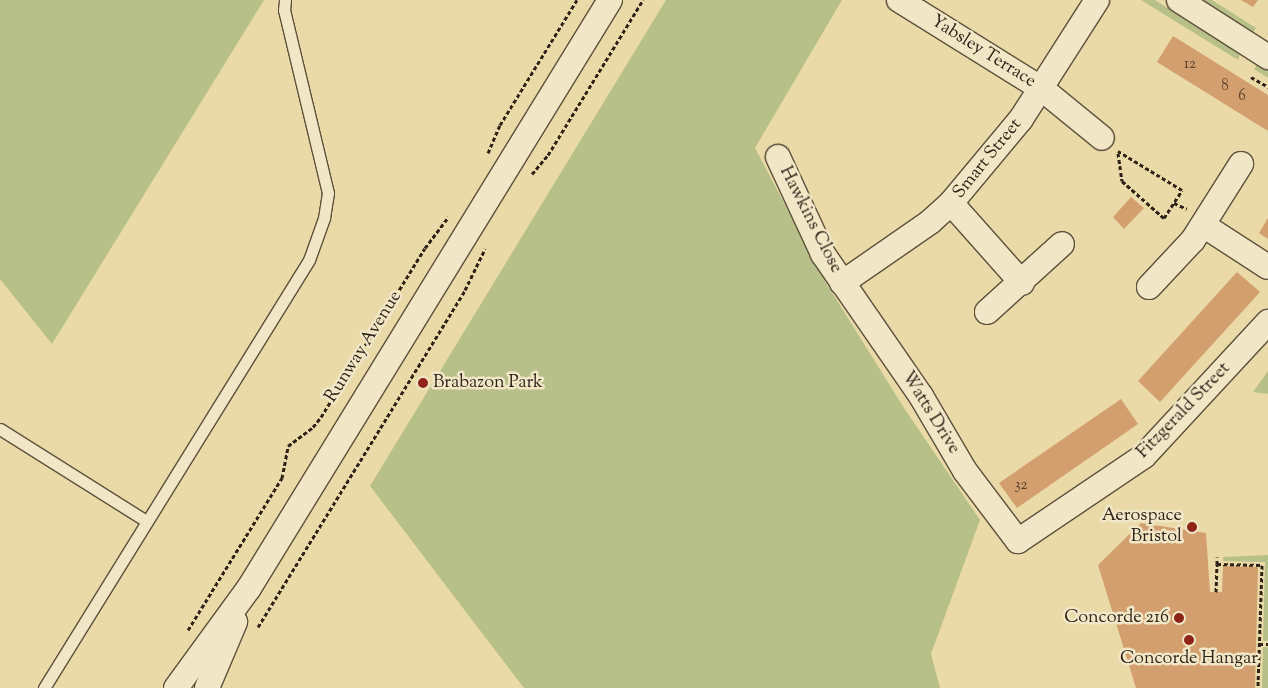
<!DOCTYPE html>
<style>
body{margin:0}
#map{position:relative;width:1268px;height:688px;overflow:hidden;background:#eadaa7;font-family:"Sorts Mill Goudy",serif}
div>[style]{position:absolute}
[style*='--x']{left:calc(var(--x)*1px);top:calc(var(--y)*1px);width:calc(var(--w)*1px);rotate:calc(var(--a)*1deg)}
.green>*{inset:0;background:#b6c088}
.building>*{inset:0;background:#d39f6e}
.path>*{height:3px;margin-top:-1.5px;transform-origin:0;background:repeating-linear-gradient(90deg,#2e2219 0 4px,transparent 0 6.5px)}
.roads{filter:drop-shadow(1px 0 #5d503c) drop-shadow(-1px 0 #5d503c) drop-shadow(0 1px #5d503c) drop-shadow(0 -1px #5d503c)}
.service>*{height:11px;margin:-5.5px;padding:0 5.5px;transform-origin:5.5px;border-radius:5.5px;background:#f1e7c6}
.minor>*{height:24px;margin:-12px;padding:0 12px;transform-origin:12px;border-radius:12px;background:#f1e7c6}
.dots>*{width:14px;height:14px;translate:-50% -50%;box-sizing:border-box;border:2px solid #f1e7c6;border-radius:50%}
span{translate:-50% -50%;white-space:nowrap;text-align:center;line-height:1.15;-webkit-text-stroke:5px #f1e7c6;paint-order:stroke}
.number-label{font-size:15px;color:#57412e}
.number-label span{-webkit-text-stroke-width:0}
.street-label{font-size:18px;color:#2e2219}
.poi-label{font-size:18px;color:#2e2219}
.left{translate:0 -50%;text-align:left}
.right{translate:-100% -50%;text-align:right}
</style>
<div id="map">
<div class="green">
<div style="clip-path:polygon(0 0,264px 0,52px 344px,0 279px)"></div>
<div style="clip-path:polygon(666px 0,842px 0,755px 148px,828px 286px,904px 408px,980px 520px,931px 654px,940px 688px,524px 688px,370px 486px)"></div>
<div style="clip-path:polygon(1141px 0,1155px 0,1240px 54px,1238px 60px)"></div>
<div style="clip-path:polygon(1201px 0,1212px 0,1256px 28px,1253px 33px)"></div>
<div style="clip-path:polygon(1258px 63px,1268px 69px,1268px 78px,1254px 69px)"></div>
<div style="clip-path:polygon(1268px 371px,1268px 394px,1253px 392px)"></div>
<div style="clip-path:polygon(1268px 555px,1268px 641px,1263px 641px,1265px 562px,1223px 561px,1223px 557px)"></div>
<div style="clip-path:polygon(1263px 647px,1268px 647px,1268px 688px,1262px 688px)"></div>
</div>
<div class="building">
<div style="clip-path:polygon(1241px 0,1258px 0,1253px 7px)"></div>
<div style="clip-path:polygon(1173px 36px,1268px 95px,1268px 131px,1157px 62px)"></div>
<div style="clip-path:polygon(1131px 197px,1144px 208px,1124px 229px,1113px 217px)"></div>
<div style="clip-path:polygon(1268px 218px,1268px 239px,1259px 233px)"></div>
<div style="clip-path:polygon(1237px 272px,1260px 292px,1160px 402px,1138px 381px)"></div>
<div style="clip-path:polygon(1121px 399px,1138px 424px,1017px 508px,999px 483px)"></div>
<div style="clip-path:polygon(1141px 523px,1206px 533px,1210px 592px,1222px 592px,1223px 566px,1258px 567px,1255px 688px,1136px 688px,1098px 565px)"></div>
</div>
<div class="path">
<div style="--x:1251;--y:77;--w:20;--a:30"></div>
<div style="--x:488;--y:153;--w:30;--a:-67"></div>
<div style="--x:500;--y:125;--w:147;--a:-58.4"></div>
<div style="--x:1118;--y:153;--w:28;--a:82"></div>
<div style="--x:1122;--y:181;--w:56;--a:41.4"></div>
<div style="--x:1164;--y:218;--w:33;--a:-57"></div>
<div style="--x:1182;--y:190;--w:75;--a:-148.6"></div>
<div style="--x:532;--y:174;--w:25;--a:-50"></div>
<div style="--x:548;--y:155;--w:182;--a:-58.5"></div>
<div style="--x:1174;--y:203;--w:14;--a:25"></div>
<div style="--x:1217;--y:564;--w:7;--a:-90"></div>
<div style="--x:1216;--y:592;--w:28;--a:-88"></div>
<div style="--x:1217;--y:564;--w:45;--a:1.3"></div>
<div style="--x:1262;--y:565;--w:123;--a:91.9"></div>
<div style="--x:258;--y:627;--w:395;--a:-58.4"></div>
<div style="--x:465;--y:290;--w:46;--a:-64"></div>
<div style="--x:188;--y:630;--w:179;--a:-58.3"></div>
<div style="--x:282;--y:478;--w:33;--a:-79"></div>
<div style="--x:288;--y:446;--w:31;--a:-37"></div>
<div style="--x:313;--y:427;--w:13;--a:-51"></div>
<div style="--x:321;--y:417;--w:198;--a:-58.4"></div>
<div style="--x:425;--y:248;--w:39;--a:-53"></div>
<div style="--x:1259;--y:644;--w:9;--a:0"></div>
</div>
<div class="roads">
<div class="service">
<div style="--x:0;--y:429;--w:173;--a:32.2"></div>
<div style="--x:44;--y:688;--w:503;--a:-58.24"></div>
<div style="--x:309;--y:260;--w:45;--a:-70.3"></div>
<div style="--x:324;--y:218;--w:25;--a:-81"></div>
<div style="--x:328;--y:193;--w:188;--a:-103.5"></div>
<div style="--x:284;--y:10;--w:10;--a:-84"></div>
</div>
<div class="minor">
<div style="--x:899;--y:0;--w:168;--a:31.9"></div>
<div style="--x:1042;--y:89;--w:77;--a:39.2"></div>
<div style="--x:1179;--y:0;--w:106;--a:32.6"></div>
<div style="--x:778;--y:157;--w:107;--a:65.1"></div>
<div style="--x:823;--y:254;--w:173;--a:55.4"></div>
<div style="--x:921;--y:396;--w:87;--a:59.6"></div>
<div style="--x:965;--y:471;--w:88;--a:52.9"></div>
<div style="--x:1018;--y:541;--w:152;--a:-34"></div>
<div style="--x:1144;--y:456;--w:183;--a:-47.2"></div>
<div style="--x:951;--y:203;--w:107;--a:48.4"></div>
<div style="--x:1203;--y:225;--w:77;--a:32.9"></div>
<div style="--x:842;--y:283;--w:107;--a:-34.7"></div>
<div style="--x:930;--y:222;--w:28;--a:-42"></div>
<div style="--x:951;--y:203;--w:109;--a:-50.2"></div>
<div style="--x:1021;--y:119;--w:141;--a:-57.4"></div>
<div style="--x:1149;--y:287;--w:64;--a:-46.9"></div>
<div style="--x:1193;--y:240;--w:90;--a:-57.7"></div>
<div style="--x:987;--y:312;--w:101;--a:-42.2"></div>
<div style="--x:176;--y:688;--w:124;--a:-53.9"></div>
<div style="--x:249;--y:588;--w:690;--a:-58.45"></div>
<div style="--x:207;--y:688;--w:72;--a:-67"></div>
</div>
</div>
<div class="dots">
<div style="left:423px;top:383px;background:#8f2418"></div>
<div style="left:1192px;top:527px;background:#8f2418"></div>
<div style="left:1179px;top:618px;background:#8f2418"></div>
<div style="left:1189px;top:640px;background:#8f2418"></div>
</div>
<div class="number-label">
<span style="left:1190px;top:65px">12</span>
<span style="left:1225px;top:87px">8</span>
<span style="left:1242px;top:97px">6</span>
<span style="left:1021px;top:486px">32</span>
</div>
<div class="street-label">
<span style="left:983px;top:52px;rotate:32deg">Yabsley Terrace</span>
<span style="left:988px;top:159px;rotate:-51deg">Smart Street</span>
<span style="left:810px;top:220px;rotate:63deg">Hawkins Close</span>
<span style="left:364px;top:347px;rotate:-58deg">Runway Avenue</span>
<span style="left:1184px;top:411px;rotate:-46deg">Fitzgerald Street</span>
<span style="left:930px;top:413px;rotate:58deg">Watts Drive</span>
</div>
<div class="poi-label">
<span class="left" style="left:433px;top:383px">Brabazon Park</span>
<span class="right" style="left:1182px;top:527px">Aerospace<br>Bristol</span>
<span class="right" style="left:1169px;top:618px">Concorde 216</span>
<span style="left:1189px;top:659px">Concorde Hangar</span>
</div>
</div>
